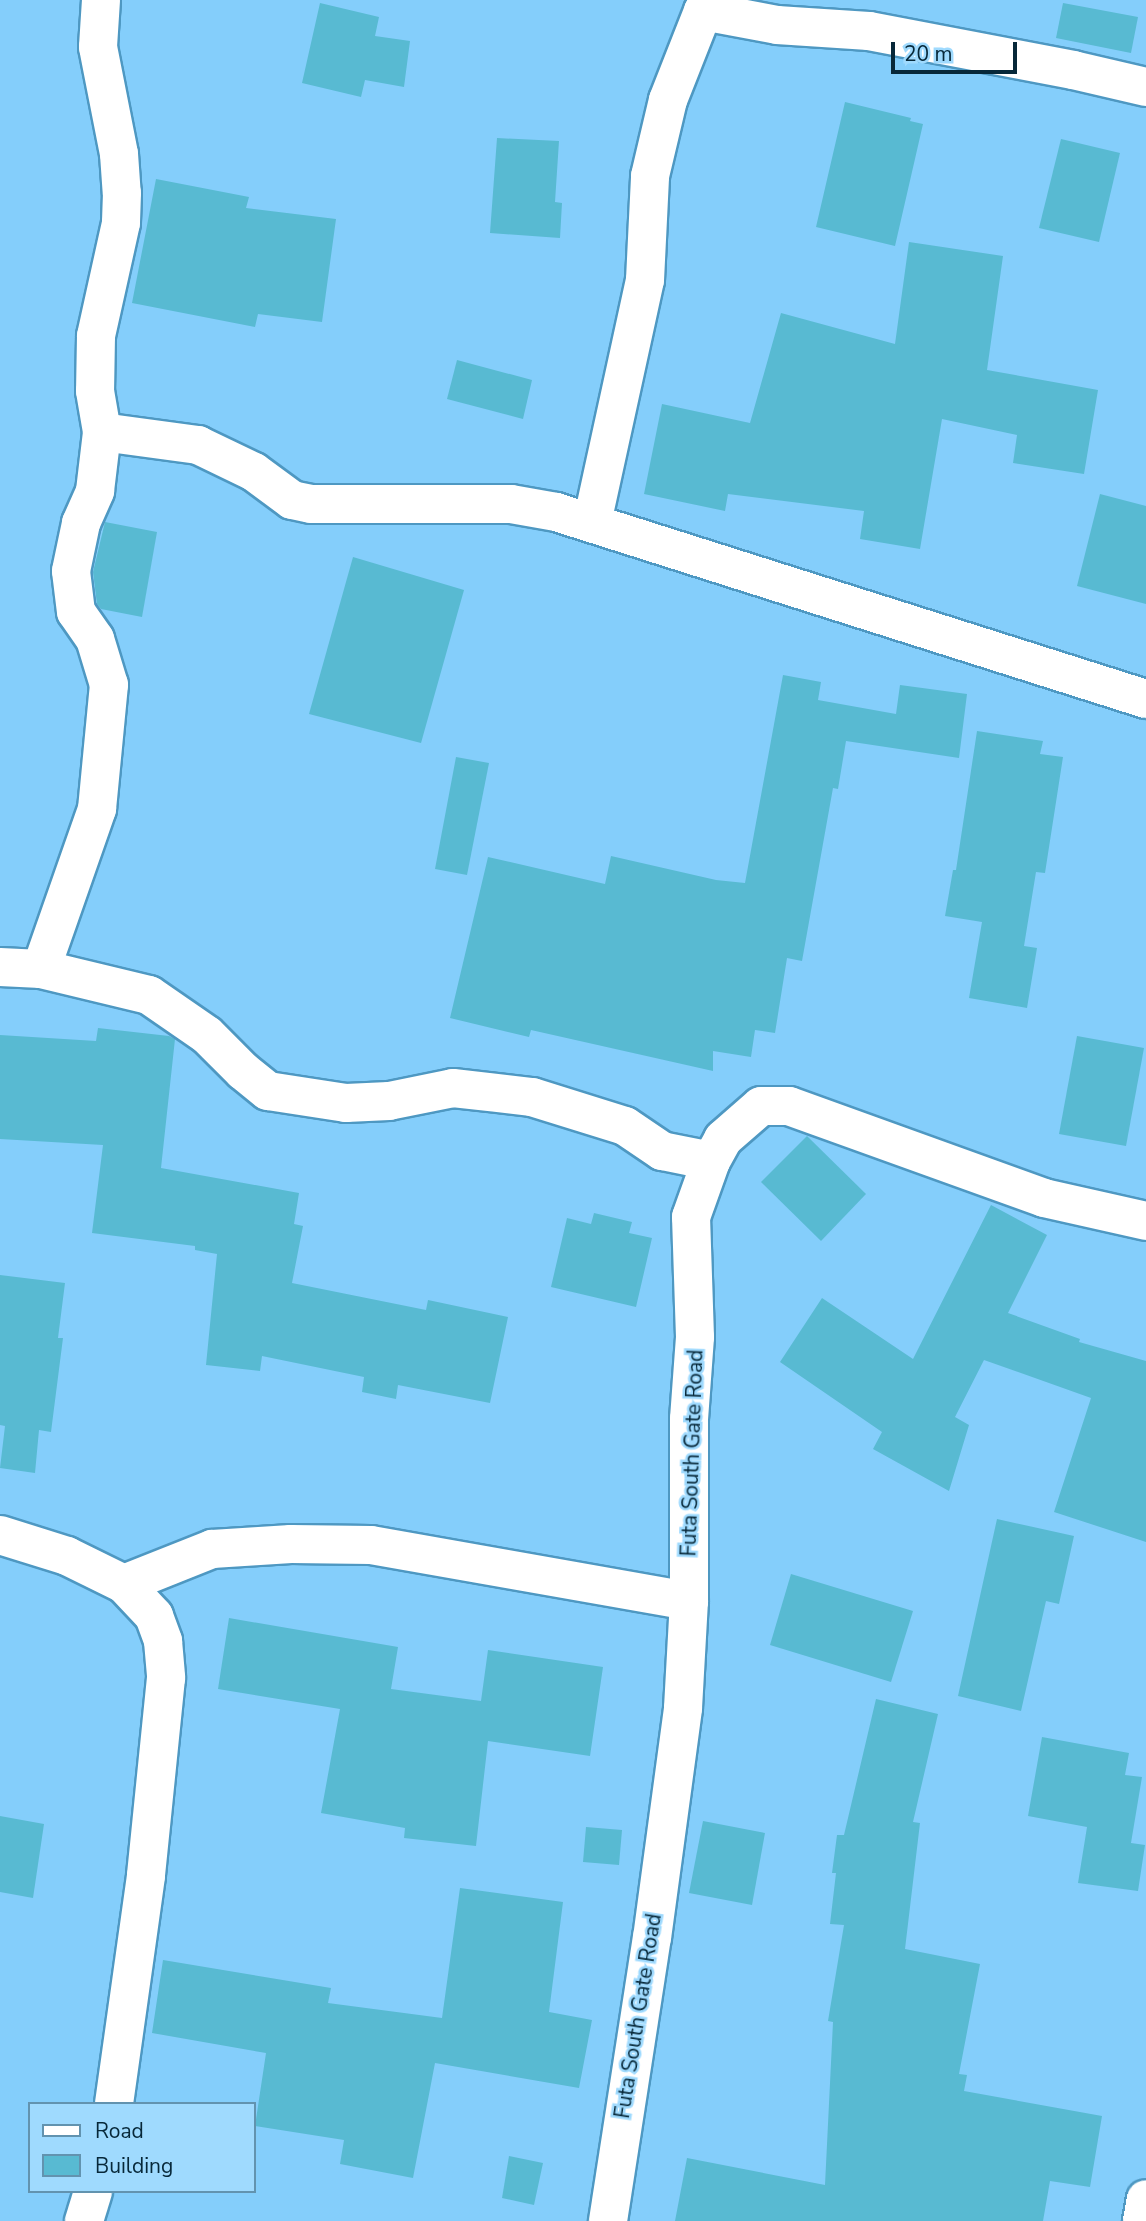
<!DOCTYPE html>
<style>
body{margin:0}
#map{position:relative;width:1146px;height:2221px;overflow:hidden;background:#84cefb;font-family:"Nunito Sans",sans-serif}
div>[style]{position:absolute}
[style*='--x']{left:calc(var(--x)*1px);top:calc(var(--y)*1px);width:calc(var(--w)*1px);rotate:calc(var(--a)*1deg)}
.building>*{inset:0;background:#58bad2}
.roads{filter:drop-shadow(2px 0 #4e98c2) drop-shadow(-2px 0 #4e98c2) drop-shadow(0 2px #4e98c2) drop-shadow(0 -2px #4e98c2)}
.street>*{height:38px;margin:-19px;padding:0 19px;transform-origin:19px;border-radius:19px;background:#fff}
span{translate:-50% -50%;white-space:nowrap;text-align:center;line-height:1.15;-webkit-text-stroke:5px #9fdafe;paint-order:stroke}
.street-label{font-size:21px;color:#072839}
.legend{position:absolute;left:28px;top:2102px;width:228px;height:91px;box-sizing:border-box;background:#9fdafe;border:2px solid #6293af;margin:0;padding:9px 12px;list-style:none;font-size:21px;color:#072839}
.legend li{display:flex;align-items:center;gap:14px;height:35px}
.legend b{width:35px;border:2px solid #6293af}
.scale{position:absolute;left:891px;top:42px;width:126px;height:32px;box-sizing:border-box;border:4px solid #072839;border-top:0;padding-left:9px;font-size:21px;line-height:24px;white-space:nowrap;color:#072839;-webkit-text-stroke:5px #9fdafe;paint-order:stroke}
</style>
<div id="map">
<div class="building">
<div style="clip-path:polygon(320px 3px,379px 17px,375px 36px,410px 41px,404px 87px,365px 80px,361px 97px,302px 83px)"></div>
<div style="clip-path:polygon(1063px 3px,1138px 17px,1131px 53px,1056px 38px)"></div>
<div style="clip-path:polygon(845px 102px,911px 118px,910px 121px,923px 124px,895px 246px,816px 227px)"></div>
<div style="clip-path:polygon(497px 138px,559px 141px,555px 202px,562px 203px,560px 238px,490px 233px)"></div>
<div style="clip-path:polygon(1061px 139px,1120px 153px,1099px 242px,1039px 228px)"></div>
<div style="clip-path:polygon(156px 179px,249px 197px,246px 208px,336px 219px,322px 322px,258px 314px,255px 327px,132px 303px)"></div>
<div style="clip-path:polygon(909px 242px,1003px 256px,987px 370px,1098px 390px,1084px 474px,1013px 463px,1017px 435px,942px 419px,920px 549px,860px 539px,864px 511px,728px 494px,725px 511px,644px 494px,662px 404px,750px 423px,781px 313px,895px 344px)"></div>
<div style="clip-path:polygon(457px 360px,532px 380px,523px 419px,447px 399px)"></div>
<div style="clip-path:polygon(1100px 494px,1146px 506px,1146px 604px,1077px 586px)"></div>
<div style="clip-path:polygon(105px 522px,157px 532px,142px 617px,101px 609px,97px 604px,93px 572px)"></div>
<div style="clip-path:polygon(353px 557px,464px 590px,421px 743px,309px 714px)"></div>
<div style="clip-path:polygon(783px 675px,821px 682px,818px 700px,896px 714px,900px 685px,967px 694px,959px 758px,846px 741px,838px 789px,833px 788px,802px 961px,787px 958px,775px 1033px,755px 1030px,751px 1057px,713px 1051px,713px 1071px,531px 1030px,529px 1037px,450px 1018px,488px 857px,605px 884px,611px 856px,716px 880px,745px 883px)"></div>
<div style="clip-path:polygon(977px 731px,1043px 741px,1040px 754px,1063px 757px,1045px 873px,1036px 872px,1024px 946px,1037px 948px,1027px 1008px,969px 998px,982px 922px,945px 916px,953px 870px,956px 870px)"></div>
<div style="clip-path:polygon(456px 757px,489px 763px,467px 875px,435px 869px)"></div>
<div style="clip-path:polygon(98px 1028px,169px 1036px,175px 1039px,161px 1168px,299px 1193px,294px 1224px,303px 1226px,292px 1283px,426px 1310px,428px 1300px,508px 1317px,490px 1403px,398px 1385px,396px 1399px,362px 1392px,364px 1377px,262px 1356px,260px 1371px,206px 1365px,217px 1254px,195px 1250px,195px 1246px,92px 1233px,103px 1145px,0 1139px,0 1035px,96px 1041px)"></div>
<div style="clip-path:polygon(1077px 1036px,1144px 1048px,1126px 1146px,1059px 1134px)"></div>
<div style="clip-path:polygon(807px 1136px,866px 1194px,821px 1241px,761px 1182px)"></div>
<div style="clip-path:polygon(991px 1205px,1047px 1235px,1008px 1313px,1080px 1339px,1079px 1342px,1146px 1361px,1146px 1542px,1054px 1512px,1091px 1398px,984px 1360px,955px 1417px,969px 1425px,949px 1491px,873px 1449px,882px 1432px,780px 1362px,822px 1298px,913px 1359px)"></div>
<div style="clip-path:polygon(594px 1213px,632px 1222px,629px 1233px,652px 1238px,636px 1307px,551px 1287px,567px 1218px,591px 1224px)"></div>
<div style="clip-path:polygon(0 1275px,65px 1283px,58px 1338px,63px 1338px,51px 1432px,39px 1430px,35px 1473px,0 1468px,5px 1426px,0 1425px)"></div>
<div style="clip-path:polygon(997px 1519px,1074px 1536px,1059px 1604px,1046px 1601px,1021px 1711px,958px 1696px)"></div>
<div style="clip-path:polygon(791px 1574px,913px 1611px,891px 1682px,770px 1645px)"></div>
<div style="clip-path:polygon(229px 1618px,398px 1647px,391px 1689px,481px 1701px,488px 1650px,603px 1667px,590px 1756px,488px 1741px,476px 1846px,404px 1838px,405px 1828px,321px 1813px,340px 1709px,218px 1689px)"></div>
<div style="clip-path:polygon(876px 1699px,938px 1714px,913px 1822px,920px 1823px,905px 1949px,980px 1964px,959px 2074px,967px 2075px,964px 2091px,1102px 2116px,1090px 2187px,1050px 2181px,1043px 2221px,675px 2221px,687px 2158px,825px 2185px,833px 2022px,828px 2021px,844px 1925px,830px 1924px,836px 1873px,832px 1873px,837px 1835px,844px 1835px)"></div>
<div style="clip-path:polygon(1042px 1737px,1129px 1753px,1125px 1775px,1142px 1777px,1131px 1843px,1145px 1845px,1138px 1891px,1078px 1883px,1087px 1827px,1028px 1816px)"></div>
<div style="clip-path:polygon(0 1816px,44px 1824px,33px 1898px,0 1892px)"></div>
<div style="clip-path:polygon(703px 1821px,765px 1833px,752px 1905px,689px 1893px)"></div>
<div style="clip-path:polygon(586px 1827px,622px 1830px,619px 1865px,583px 1862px)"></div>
<div style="clip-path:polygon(460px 1888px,563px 1902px,549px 2012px,592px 2020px,579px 2088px,435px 2063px,413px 2178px,340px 2164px,344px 2140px,255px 2126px,266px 2053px,152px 2033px,163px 1960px,331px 1988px,328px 2003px,442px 2018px)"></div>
<div style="clip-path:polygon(509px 2156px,543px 2163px,534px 2205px,502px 2198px)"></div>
</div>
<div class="roads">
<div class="street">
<div style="--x:101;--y:0;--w:47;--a:93.7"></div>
<div style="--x:98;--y:47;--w:109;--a:78.9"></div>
<div style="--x:119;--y:154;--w:39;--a:86"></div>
<div style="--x:122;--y:193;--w:30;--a:92"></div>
<div style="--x:121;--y:223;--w:116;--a:102.5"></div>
<div style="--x:96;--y:336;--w:55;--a:91"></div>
<div style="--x:95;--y:391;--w:42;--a:80.3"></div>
<div style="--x:102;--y:432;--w:97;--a:7.7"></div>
<div style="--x:198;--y:445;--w:62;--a:25.7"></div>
<div style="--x:254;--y:472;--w:47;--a:36.4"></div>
<div style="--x:292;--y:500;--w:19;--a:12"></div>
<div style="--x:311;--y:504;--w:200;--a:0"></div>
<div style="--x:511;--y:504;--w:46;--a:10.1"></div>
<div style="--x:556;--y:512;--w:619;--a:17.59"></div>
<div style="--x:592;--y:523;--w:249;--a:-77.7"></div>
<div style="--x:645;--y:280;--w:104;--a:-87.2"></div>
<div style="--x:650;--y:176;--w:78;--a:-76.7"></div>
<div style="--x:668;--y:100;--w:96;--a:-68.5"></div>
<div style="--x:703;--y:11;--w:75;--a:10.7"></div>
<div style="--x:777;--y:25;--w:92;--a:3.7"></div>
<div style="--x:869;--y:31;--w:208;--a:10.8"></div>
<div style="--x:1073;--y:70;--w:75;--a:13.1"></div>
<div style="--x:0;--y:967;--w:41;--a:2.8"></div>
<div style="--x:41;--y:969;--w:111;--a:13.5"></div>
<div style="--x:149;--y:995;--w:70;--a:34.6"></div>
<div style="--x:207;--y:1035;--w:51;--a:45"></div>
<div style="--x:243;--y:1071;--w:32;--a:39"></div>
<div style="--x:268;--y:1091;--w:79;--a:8.7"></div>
<div style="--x:346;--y:1103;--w:43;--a:-2.7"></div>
<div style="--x:389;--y:1101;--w:65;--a:-11.5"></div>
<div style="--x:453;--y:1088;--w:80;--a:6.5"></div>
<div style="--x:532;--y:1097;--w:97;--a:17.3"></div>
<div style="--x:625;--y:1126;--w:45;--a:34"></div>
<div style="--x:662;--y:1151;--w:50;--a:11.5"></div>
<div style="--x:41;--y:969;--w:170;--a:-70.7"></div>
<div style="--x:97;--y:809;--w:125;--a:-84.5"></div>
<div style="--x:109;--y:685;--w:48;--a:-106.9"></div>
<div style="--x:95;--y:639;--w:33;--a:-125"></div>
<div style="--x:76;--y:612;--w:41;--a:-97"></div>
<div style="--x:71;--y:571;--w:49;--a:-78.2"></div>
<div style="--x:81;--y:523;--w:35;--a:-66"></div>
<div style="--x:95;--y:491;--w:59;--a:-83.2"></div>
<div style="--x:0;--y:1535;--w:70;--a:17.4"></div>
<div style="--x:67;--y:1556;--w:64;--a:26.2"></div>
<div style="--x:124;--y:1584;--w:44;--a:46.8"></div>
<div style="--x:154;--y:1616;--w:27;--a:70"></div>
<div style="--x:163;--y:1641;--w:37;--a:85"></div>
<div style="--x:166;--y:1678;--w:199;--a:95.8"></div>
<div style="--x:146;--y:1876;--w:230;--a:98"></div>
<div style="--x:124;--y:1584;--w:95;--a:-21.7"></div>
<div style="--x:212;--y:1549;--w:79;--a:-3.6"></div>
<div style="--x:291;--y:1544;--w:80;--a:0.7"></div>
<div style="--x:371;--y:1545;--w:323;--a:10"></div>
<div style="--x:84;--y:2221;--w:31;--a:-73"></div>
<div style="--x:608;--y:2221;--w:286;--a:-81.2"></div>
<div style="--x:652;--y:1938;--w:232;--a:-82.3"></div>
<div style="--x:683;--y:1708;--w:107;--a:-86.8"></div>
<div style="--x:689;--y:1601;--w:182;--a:-90"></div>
<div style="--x:689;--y:1419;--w:82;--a:-85.8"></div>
<div style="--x:695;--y:1337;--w:120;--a:-91.9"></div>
<div style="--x:691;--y:1217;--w:59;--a:-70.3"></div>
<div style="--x:711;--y:1161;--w:25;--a:-61"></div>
<div style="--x:723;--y:1139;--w:50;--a:-41"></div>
<div style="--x:761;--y:1106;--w:28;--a:0"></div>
<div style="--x:789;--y:1106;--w:271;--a:19.8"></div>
<div style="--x:1044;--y:1198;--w:105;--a:12.7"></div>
<div style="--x:1142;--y:2221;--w:22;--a:-80"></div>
</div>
</div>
<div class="street-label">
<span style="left:692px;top:1453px;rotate:-88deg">Futa South Gate Road</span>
<span style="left:638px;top:2016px;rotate:-81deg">Futa South Gate Road</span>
</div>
<ul class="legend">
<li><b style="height:9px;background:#fff"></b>Road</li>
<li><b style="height:19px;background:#58bad2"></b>Building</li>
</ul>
<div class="scale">20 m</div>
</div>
